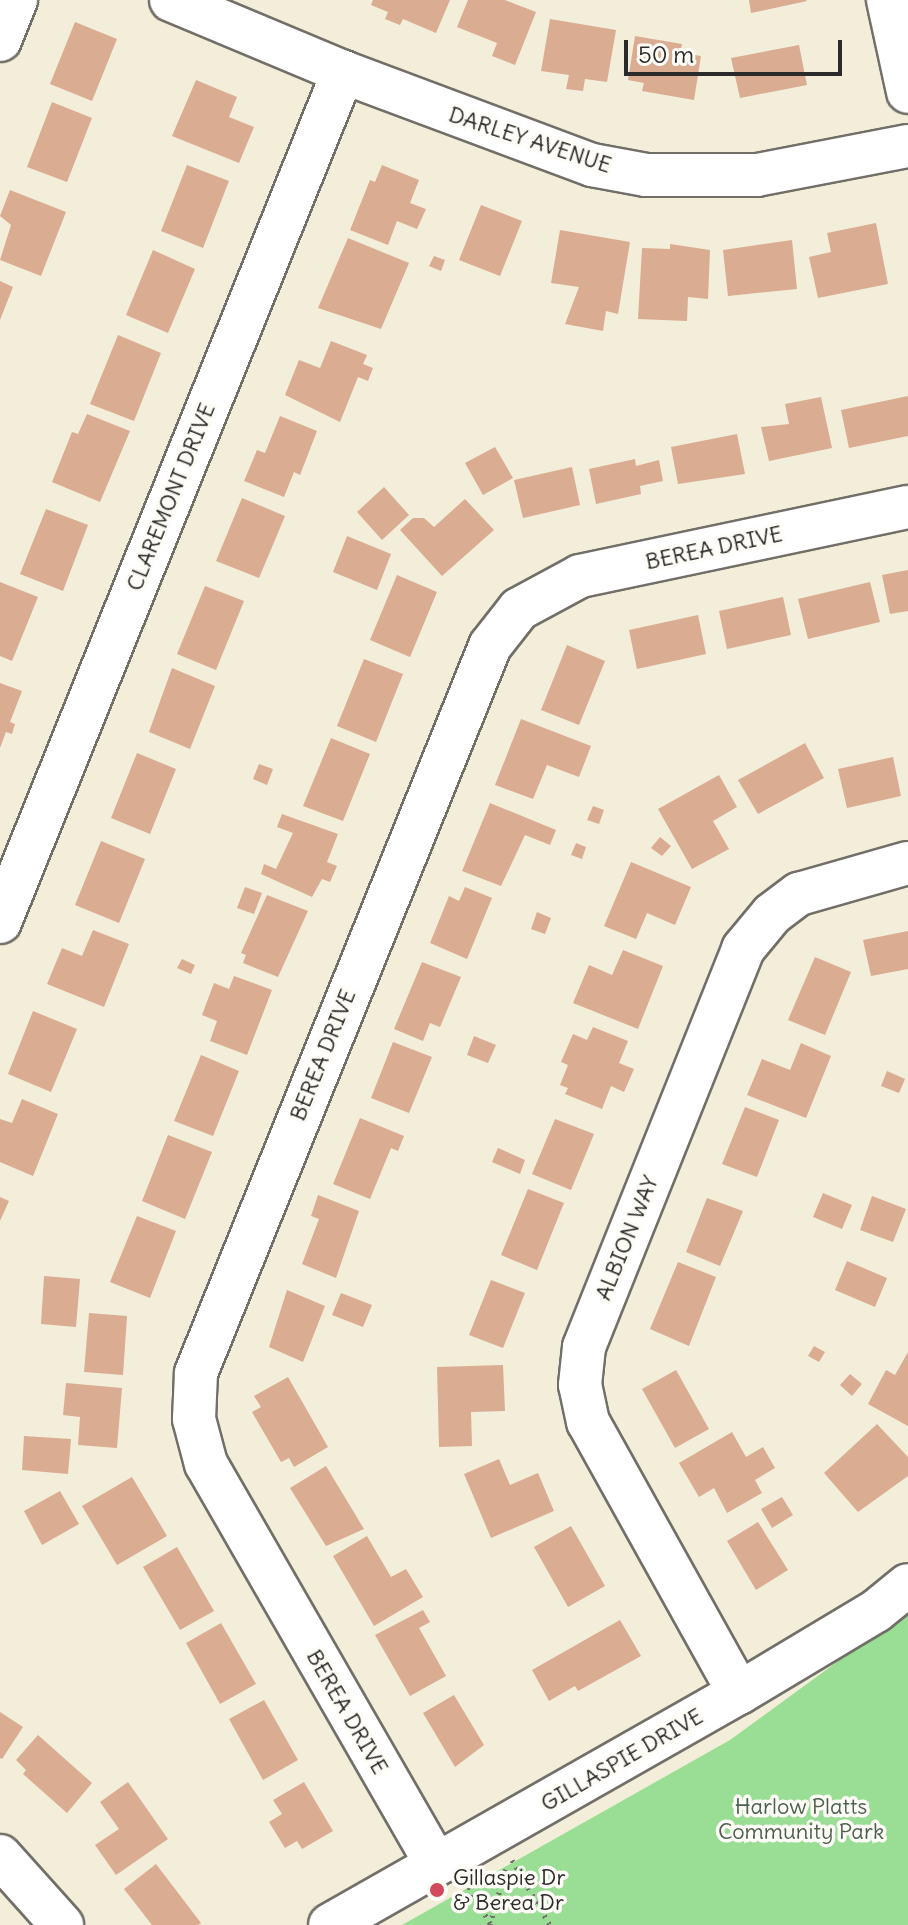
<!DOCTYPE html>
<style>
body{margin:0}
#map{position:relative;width:908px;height:1925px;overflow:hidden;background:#f3eed9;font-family:Delius,sans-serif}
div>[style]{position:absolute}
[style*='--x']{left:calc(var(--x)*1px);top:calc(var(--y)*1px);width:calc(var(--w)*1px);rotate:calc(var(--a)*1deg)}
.green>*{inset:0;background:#9add95}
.building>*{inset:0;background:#daac92}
.path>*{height:5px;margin-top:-2.5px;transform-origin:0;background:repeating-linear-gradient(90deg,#716f68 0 2px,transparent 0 8px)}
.roads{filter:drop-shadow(2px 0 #716f68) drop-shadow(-2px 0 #716f68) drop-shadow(0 2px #716f68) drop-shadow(0 -2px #716f68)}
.minor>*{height:42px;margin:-21px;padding:0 21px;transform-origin:21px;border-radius:21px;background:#fff}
.dots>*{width:22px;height:22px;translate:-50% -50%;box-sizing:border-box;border:4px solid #fdfcf7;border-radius:50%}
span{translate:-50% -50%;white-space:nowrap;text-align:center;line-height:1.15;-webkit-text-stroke:7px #fdfcf7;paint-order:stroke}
.street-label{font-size:22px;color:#2b2b2b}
.park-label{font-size:22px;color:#4c604b}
.poi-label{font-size:22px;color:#2b2b2b}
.left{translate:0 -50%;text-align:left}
.scale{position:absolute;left:624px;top:40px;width:218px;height:36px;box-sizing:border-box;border:4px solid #2b2b2b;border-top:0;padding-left:10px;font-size:24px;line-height:28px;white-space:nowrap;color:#2b2b2b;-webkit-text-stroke:6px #fdfcf7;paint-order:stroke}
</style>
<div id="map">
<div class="green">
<div style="clip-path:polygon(908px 1610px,908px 1925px,402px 1925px,730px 1740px)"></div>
</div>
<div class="building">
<div style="clip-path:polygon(373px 0,450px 0,436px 33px,403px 19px,400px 25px,385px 19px,388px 12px,371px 5px)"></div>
<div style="clip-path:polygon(468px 0,505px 0,536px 12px,515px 65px,492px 56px,497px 43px,457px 27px)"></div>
<div style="clip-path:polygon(749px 0,806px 0,807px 1px,751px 13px)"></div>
<div style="clip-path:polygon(550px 19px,616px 30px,607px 82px,585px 79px,583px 91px,566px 89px,569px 75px,541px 71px)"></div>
<div style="clip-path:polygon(75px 22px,117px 39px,92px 101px,50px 84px)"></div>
<div style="clip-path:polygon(635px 36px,682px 44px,680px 53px,701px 56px,694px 100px,642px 91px,644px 83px,628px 80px)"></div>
<div style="clip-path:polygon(799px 45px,807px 85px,740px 98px,731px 58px)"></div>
<div style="clip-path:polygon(196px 80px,237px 97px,229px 117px,254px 127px,239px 163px,172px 136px)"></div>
<div style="clip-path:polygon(52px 102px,92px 118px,67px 182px,27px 167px)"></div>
<div style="clip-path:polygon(187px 165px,229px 181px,203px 248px,161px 231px)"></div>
<div style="clip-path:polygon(382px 165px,419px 180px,410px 203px,426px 209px,417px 229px,397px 221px,388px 245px,350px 230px,370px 180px,375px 182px)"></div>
<div style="clip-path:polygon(10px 190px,66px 212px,41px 276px,0 260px,11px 225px,0 216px)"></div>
<div style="clip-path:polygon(481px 205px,522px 221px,500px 276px,459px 260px)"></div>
<div style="clip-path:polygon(876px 223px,888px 284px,818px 298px,809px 257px,831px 252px,827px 233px)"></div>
<div style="clip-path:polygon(560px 230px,630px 242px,618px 314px,606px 311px,603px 331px,565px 324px,579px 287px,551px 283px)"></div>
<div style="clip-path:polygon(348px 238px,409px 263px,381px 329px,318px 308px)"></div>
<div style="clip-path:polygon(792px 240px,797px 289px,728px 296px,723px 250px)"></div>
<div style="clip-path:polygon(670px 244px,710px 250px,708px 299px,688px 297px,687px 321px,638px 319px,642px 248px,670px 249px)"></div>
<div style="clip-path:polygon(153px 250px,195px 269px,168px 333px,126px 315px)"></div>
<div style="clip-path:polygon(434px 256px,445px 260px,441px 271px,429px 266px)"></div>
<div style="clip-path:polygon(0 281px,13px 287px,0 320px)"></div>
<div style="clip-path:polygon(118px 335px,161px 353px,134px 421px,90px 404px)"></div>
<div style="clip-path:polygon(331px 341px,367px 355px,363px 364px,373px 368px,368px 381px,358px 377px,340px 422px,285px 395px,299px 360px,320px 368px)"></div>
<div style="clip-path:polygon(908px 396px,908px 436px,849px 448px,841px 410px)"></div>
<div style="clip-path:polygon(821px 397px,832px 448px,769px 461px,761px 427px,789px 424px,785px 404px)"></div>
<div style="clip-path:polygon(87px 414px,130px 431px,100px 502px,52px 482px,72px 432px,78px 434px)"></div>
<div style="clip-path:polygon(280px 416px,317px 431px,300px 475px,294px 472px,284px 497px,244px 481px,257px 450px,265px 453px)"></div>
<div style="clip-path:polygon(737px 434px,745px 474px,678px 484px,671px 447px)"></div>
<div style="clip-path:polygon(495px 447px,513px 478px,483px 495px,465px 463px)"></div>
<div style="clip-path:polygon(635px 459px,636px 466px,659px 460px,663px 481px,640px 486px,641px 494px,596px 504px,589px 469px)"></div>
<div style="clip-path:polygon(572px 467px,580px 505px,523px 518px,514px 480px)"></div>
<div style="clip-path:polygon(384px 487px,409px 515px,382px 540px,357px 512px)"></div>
<div style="clip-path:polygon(242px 498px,285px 516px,259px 578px,216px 561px)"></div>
<div style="clip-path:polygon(465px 499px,494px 530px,442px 576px,400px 530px,413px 518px,424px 518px,434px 527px)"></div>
<div style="clip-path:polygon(46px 509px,88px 525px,63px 591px,20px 574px)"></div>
<div style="clip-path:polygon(347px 536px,391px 554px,377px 590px,333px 572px)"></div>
<div style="clip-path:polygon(908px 570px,908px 611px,890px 614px,882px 575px)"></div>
<div style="clip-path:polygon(397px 575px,437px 592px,410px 657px,370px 640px)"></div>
<div style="clip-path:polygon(0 582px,38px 597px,12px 661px,0 656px)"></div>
<div style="clip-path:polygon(870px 582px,880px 622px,808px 639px,798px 599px)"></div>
<div style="clip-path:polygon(205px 586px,244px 601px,216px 670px,177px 654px)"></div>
<div style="clip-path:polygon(783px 597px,791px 635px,727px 649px,719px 611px)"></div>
<div style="clip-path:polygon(698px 615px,706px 654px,637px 669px,629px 630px)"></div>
<div style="clip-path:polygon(567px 645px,605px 661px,579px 725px,541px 710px)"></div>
<div style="clip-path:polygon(364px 659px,403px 674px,376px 742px,337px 726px)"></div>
<div style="clip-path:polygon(172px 668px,215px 686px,190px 749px,149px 732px)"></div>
<div style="clip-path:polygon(0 683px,22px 691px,10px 722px,15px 724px,12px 734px,6px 732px,0 748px)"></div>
<div style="clip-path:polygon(521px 719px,591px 746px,579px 777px,547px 765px,533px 799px,495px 785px)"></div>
<div style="clip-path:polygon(331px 738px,370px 754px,343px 821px,303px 806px)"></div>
<div style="clip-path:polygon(805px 743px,824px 778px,758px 814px,738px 780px)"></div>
<div style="clip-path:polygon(137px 753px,176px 769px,150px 834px,111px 818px)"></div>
<div style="clip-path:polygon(893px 757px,901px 796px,847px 808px,838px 769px)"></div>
<div style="clip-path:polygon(259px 764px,273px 769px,267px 785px,253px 779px)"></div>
<div style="clip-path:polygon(719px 775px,737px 807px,713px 821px,729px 849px,692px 869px,658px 809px)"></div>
<div style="clip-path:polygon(490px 803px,556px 830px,550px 845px,525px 835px,501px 886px,462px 871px)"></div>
<div style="clip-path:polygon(593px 806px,604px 810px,599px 824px,587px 820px)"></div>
<div style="clip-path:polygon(282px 814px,338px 834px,327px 862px,337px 866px,330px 882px,322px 879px,312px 897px,261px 874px,264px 864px,276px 869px,293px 833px,277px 827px)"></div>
<div style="clip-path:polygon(660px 837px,671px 846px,662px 856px,651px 848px)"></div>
<div style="clip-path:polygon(101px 841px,145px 859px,119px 923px,75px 905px)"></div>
<div style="clip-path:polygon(576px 843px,586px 847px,582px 859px,571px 855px)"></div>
<div style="clip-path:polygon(631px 862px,691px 887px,675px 925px,647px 913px,636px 939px,604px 926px)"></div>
<div style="clip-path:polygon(245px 887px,262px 893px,254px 914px,237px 908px)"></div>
<div style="clip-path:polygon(465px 887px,492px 898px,467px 959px,430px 943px,449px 896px,459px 901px)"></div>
<div style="clip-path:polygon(267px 895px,308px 911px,278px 977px,243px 963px,246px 955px,241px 953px)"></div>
<div style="clip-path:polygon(537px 912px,551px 918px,545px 934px,531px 929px)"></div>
<div style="clip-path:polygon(93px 930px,129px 944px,104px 1007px,47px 984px,62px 948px,82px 956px)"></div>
<div style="clip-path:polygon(908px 931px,908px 969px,871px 976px,863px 940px)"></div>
<div style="clip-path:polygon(623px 950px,663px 966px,638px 1029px,573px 1003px,589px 965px,612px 975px)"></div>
<div style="clip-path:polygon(815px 957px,851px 972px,825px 1035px,788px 1020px)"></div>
<div style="clip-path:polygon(182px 959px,195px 965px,191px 974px,177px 968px)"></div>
<div style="clip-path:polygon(422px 962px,461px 977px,440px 1027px,430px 1023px,423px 1041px,394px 1029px)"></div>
<div style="clip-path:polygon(234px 976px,272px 990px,247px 1055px,210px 1041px,217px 1021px,202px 1015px,214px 983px,229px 989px)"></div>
<div style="clip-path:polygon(33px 1011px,77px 1029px,51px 1092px,8px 1074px)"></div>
<div style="clip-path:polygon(593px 1027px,628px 1041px,619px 1063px,634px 1069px,624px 1092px,611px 1086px,602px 1109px,565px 1094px,568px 1088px,560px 1085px,568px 1065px,561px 1062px,573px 1034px,587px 1040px)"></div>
<div style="clip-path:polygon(474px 1036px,496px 1045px,488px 1063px,467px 1055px)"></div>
<div style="clip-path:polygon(393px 1042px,432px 1057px,409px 1113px,371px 1098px)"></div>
<div style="clip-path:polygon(801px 1043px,831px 1056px,806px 1118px,747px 1095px,762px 1059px,790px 1070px)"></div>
<div style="clip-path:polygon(201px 1055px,239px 1071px,213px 1136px,174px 1121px)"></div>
<div style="clip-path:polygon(887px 1071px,905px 1079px,899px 1093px,881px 1086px)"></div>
<div style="clip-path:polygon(22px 1099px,58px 1114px,33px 1176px,0 1162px,0 1119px,12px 1123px)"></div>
<div style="clip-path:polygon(745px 1107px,779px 1120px,757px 1177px,722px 1164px)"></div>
<div style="clip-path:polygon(360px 1118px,404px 1136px,398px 1151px,391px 1148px,370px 1199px,333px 1184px)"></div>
<div style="clip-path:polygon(555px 1119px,594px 1134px,571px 1190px,532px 1174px)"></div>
<div style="clip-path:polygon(168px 1135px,212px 1152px,185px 1219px,142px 1201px)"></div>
<div style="clip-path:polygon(498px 1148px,525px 1160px,520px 1174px,492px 1162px)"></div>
<div style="clip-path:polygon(528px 1189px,564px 1203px,537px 1270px,501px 1255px)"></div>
<div style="clip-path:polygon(823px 1193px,852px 1205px,842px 1229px,813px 1217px)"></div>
<div style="clip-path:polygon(318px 1195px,359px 1211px,336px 1278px,302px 1264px,319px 1219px,311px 1216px)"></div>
<div style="clip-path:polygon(872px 1196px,906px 1209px,893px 1242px,860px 1230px)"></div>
<div style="clip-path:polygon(0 1197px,9px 1201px,0 1221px)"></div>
<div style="clip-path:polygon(707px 1198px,743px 1211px,720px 1266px,686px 1252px)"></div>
<div style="clip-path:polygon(137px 1216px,176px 1231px,150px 1298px,110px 1282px)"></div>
<div style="clip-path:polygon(847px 1261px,887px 1278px,875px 1307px,835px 1290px)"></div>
<div style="clip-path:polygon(678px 1262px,716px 1277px,689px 1346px,650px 1329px)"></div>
<div style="clip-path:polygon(44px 1276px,80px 1279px,76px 1327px,41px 1324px)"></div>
<div style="clip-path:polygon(491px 1280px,525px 1293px,503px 1348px,469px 1335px)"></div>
<div style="clip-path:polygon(287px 1290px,325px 1306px,303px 1362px,269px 1347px)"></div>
<div style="clip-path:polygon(341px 1293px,372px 1305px,363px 1327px,332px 1315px)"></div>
<div style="clip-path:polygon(89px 1313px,127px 1316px,123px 1375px,84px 1372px)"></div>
<div style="clip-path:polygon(814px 1346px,825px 1352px,819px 1362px,808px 1356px)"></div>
<div style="clip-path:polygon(908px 1352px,908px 1426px,868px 1404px,886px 1370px,895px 1375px)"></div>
<div style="clip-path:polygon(503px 1365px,505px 1411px,471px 1412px,472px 1446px,439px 1447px,437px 1367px)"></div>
<div style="clip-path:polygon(676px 1370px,709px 1429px,675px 1448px,642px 1389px)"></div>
<div style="clip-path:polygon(850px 1374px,862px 1384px,852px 1396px,840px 1385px)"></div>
<div style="clip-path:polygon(288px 1377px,328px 1447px,294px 1467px,289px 1458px,281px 1462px,252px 1412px,261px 1407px,254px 1396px)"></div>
<div style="clip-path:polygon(66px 1383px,122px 1388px,117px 1448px,78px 1445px,80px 1417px,63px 1415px)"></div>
<div style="clip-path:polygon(877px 1424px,908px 1457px,908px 1476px,858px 1512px,824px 1473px)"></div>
<div style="clip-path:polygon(732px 1432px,746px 1457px,763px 1447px,775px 1468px,755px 1480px,762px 1493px,727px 1513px,714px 1488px,699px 1497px,679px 1463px)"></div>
<div style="clip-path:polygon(24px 1436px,71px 1439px,68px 1474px,22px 1470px)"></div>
<div style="clip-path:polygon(499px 1459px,510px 1485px,538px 1473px,554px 1511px,491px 1538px,464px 1474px)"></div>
<div style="clip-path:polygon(326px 1466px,364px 1529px,326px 1546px,290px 1488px)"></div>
<div style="clip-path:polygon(132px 1477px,167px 1536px,117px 1565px,82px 1506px)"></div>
<div style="clip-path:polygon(60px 1491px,79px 1524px,42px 1545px,24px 1511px)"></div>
<div style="clip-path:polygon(782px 1497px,793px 1515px,772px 1528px,761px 1509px)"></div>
<div style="clip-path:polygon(758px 1522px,788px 1570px,756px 1590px,727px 1541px)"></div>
<div style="clip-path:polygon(571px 1526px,605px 1586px,568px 1607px,534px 1547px)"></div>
<div style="clip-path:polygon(367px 1536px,391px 1577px,406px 1569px,423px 1597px,374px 1626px,333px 1556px)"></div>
<div style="clip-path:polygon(177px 1547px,214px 1611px,180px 1630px,143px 1567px)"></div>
<div style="clip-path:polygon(423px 1610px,430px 1622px,419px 1628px,446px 1676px,410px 1696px,375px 1635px)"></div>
<div style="clip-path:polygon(620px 1620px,641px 1656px,578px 1691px,575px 1686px,549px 1701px,532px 1670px)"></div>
<div style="clip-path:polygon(221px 1623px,256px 1684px,220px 1704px,186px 1643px)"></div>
<div style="clip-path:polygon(454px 1695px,484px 1745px,455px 1767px,423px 1713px)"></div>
<div style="clip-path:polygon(264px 1700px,298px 1760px,263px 1780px,229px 1719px)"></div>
<div style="clip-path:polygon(0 1712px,23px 1727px,2px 1759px,0 1758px)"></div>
<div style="clip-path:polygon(38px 1735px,92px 1783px,67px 1813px,23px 1774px,26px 1770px,16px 1760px)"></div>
<div style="clip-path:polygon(128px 1782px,168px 1839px,116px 1875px,95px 1845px,119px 1829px,100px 1802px)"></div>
<div style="clip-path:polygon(304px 1782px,333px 1831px,302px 1849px,297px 1841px,285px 1848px,269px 1822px,282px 1814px,273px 1800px)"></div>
<div style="clip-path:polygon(156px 1864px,201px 1923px,198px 1925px,152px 1925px,124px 1889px)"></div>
</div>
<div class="path">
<div style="--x:512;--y:1860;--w:75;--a:59.7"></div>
<div style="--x:469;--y:1887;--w:42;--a:59.7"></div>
<div style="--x:490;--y:1925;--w:63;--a:-74.4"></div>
</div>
<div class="roads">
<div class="minor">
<div style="--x:171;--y:0;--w:186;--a:22.7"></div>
<div style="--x:343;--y:72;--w:266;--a:20.5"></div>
<div style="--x:592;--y:165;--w:55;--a:10.5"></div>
<div style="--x:646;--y:175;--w:111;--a:0"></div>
<div style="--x:757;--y:175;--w:154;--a:-10.9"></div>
<div style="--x:888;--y:0;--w:94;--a:77.7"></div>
<div style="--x:0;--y:40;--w:43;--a:-68.2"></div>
<div style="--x:0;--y:922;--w:917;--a:-68.02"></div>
<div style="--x:739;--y:1693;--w:310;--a:-119.1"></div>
<div style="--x:588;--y:1422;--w:38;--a:-102"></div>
<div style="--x:580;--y:1385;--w:38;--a:-84"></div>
<div style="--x:584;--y:1347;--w:429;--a:-68.2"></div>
<div style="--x:743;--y:949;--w:45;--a:-50.4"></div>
<div style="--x:772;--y:914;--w:34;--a:-37"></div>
<div style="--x:799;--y:894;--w:113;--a:-15.9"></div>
<div style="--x:0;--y:1856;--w:93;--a:48.1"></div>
<div style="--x:435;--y:1862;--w:459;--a:-119.9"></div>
<div style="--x:206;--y:1464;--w:47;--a:-104.9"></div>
<div style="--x:194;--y:1419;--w:46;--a:-87.5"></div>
<div style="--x:196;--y:1373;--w:784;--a:-67.98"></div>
<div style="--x:490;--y:646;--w:47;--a:-51.9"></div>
<div style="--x:519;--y:609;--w:69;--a:-28.4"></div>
<div style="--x:580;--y:576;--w:335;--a:-11.9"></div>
<div style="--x:330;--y:1925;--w:470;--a:-29.6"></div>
<div style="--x:739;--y:1693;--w:160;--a:-30.9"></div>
<div style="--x:876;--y:1611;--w:41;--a:-39.1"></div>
</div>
</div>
<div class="dots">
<div style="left:437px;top:1890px;background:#d1495b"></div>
</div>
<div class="street-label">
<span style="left:530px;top:140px;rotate:18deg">DARLEY AVENUE</span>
<span style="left:171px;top:497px;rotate:-68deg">CLAREMONT DRIVE</span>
<span style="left:714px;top:548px;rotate:-12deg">BEREA DRIVE</span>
<span style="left:323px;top:1055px;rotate:-68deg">BEREA DRIVE</span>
<span style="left:627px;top:1238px;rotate:-68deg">ALBION WAY</span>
<span style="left:347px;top:1712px;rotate:60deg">BEREA DRIVE</span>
<span style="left:622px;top:1760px;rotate:-30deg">GILLASPIE DRIVE</span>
</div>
<div class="park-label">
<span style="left:801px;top:1819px">Harlow Platts<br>Community Park</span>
</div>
<div class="poi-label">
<span class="left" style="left:453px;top:1890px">Gillaspie Dr<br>&amp; Berea Dr</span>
</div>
<div class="scale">50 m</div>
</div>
